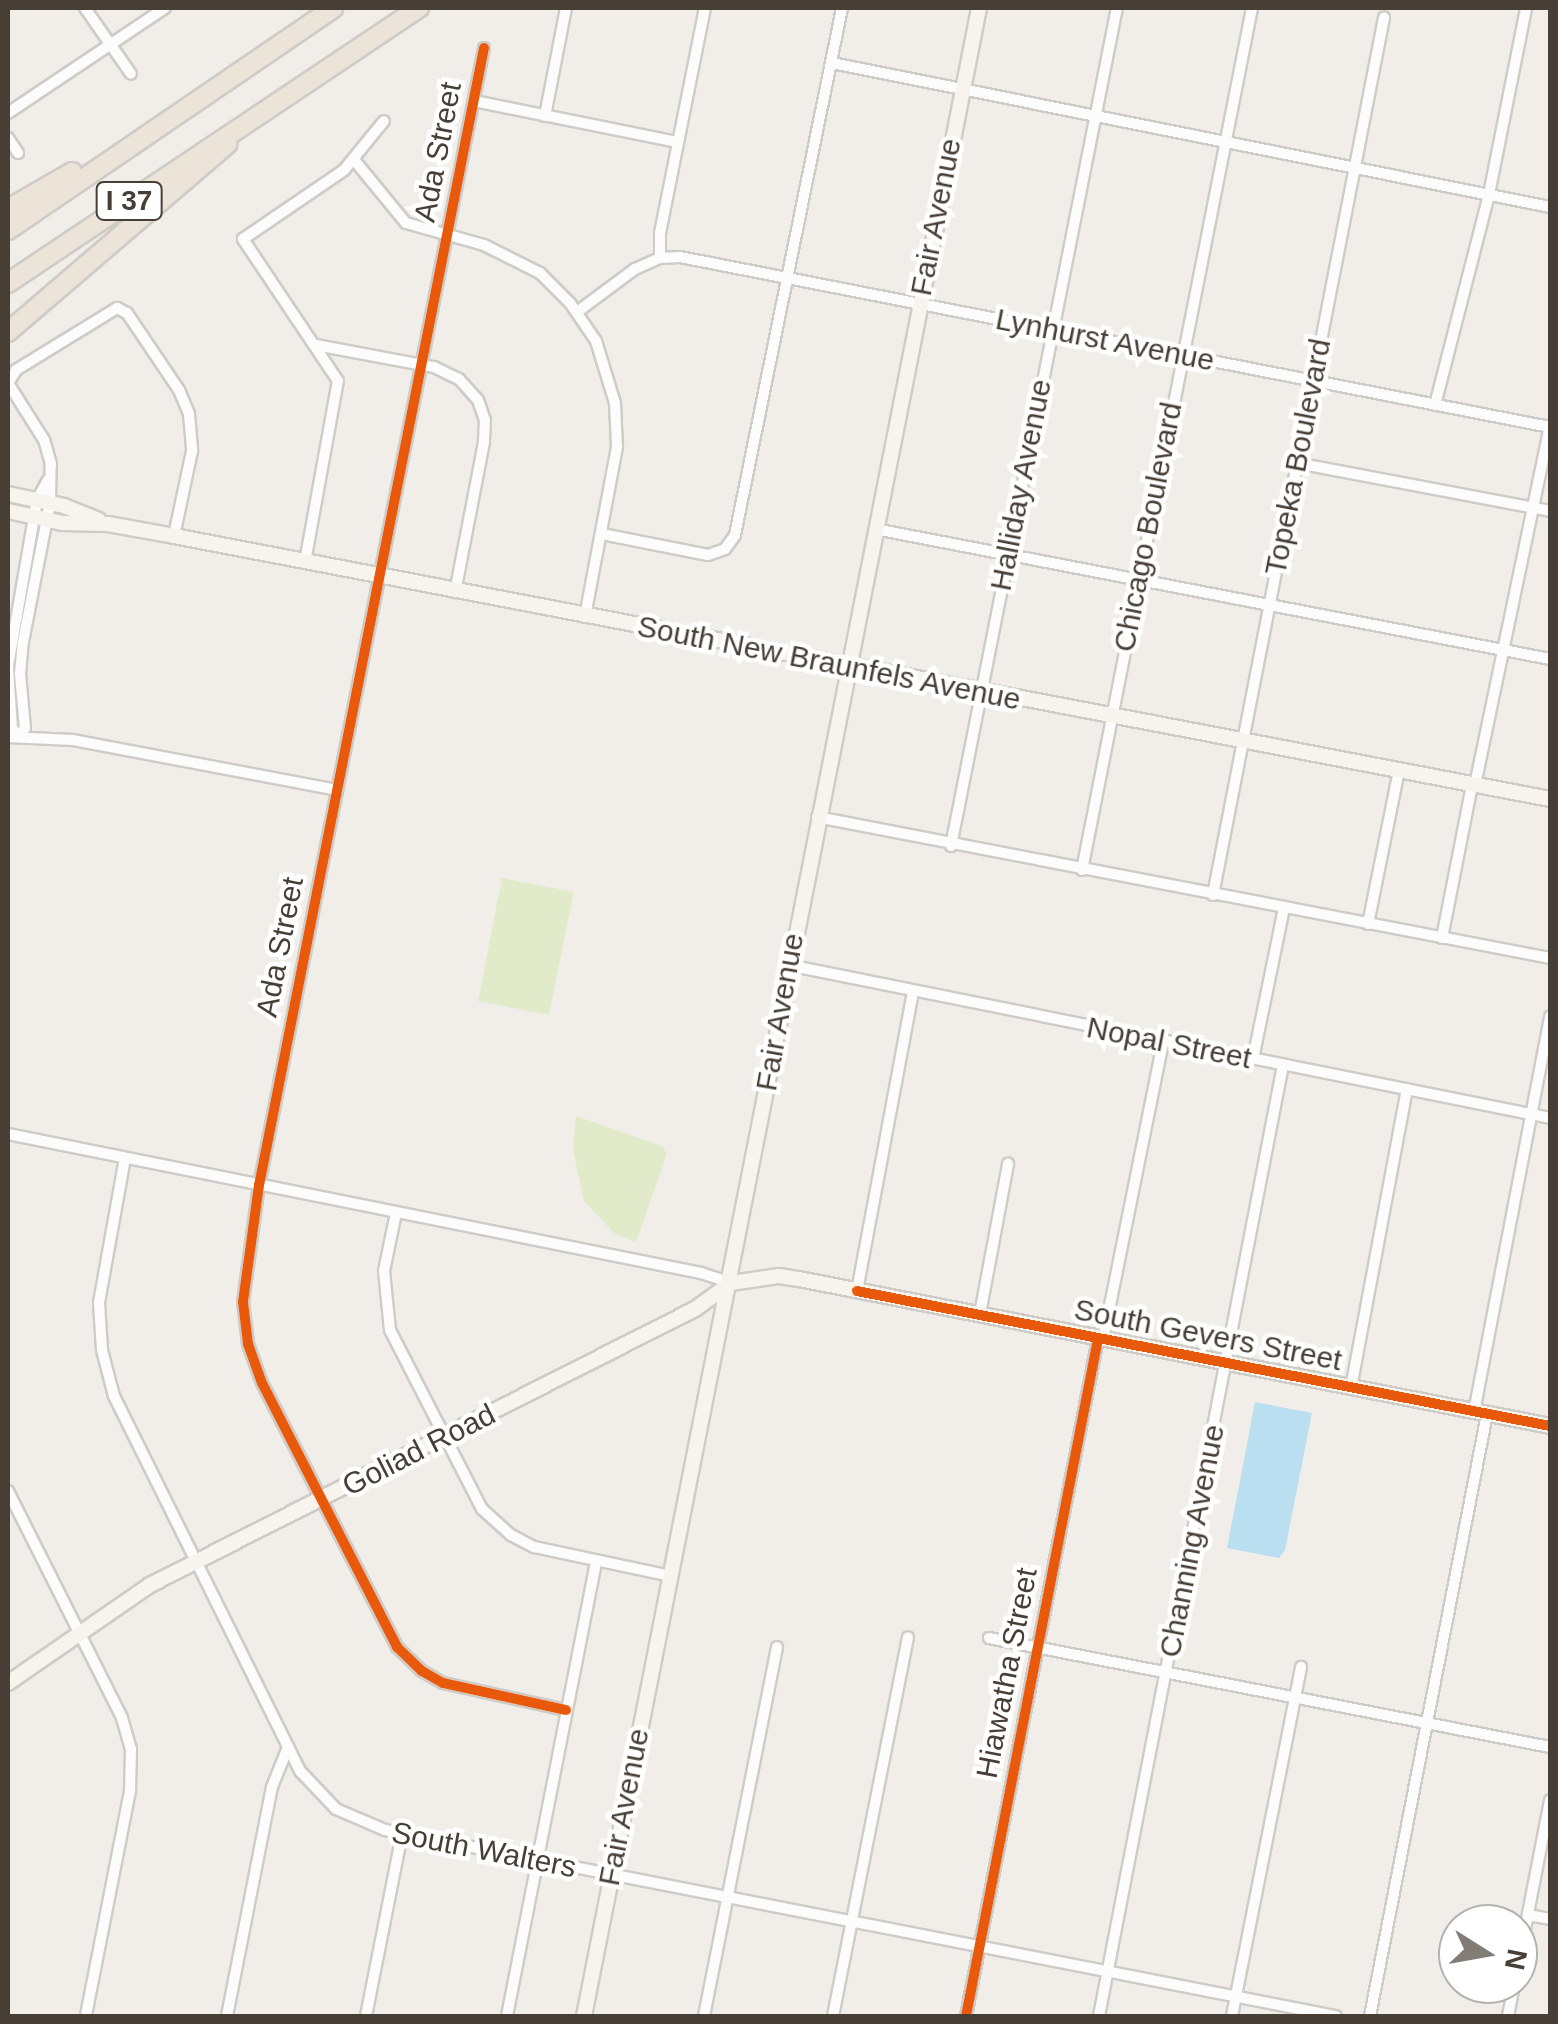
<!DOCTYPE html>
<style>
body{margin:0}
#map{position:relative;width:1558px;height:2024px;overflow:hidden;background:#f1eeea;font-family:Arial,sans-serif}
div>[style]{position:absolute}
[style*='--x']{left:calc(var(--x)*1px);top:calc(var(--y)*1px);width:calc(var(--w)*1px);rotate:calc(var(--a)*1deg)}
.green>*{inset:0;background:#e1ebca}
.water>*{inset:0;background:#badff0}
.roads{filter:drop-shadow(2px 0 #cfccc7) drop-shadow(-2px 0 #cfccc7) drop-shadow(0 2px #cfccc7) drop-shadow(0 -2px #cfccc7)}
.street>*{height:10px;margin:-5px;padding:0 5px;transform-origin:5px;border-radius:5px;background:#fdfcfc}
.secondary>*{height:14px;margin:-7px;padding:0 7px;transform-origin:7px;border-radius:7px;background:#f7f4ee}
.highway>*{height:18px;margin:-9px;padding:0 9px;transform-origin:9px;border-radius:9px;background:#ece4d9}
.cycleway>*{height:10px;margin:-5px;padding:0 5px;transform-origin:5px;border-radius:5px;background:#e8590c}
span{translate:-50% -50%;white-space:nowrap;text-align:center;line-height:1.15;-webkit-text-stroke:9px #fff;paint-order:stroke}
.shield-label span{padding:2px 8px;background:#fff;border:2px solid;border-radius:8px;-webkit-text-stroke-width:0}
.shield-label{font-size:28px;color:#473f36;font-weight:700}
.street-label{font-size:30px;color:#473f36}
.frame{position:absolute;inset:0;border:10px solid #473f36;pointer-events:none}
.north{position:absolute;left:1438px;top:1904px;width:100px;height:100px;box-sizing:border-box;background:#fff;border:2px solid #b5b2af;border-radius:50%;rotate:101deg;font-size:28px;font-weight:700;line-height:40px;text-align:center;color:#473f36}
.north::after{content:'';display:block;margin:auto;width:35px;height:45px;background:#827c75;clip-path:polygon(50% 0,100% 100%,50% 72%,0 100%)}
</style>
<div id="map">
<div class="green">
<div style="clip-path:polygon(502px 878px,574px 892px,549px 1015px,478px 1001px)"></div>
<div style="clip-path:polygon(576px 1116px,662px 1146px,667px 1154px,636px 1242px,614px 1233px,584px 1201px,573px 1150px)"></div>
</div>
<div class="water">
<div style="clip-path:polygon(1255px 1402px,1312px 1413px,1285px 1550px,1279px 1558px,1227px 1548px)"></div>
</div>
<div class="roads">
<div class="street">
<div style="--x:85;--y:8;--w:80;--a:55.1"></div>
<div style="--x:484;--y:48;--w:1159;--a:101.19"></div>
<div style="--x:259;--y:1185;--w:118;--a:97.8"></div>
<div style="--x:243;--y:1302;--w:42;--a:83.2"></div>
<div style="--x:248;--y:1344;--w:41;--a:70.3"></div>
<div style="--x:262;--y:1383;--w:297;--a:62.9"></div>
<div style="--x:397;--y:1647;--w:35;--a:44"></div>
<div style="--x:422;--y:1671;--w:24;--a:30"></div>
<div style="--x:443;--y:1683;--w:126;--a:12.4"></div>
<div style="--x:832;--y:63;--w:732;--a:11.34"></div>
<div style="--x:474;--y:101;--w:208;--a:11.4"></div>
<div style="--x:8;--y:113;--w:189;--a:-33.8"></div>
<div style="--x:545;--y:116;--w:110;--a:-79"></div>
<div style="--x:8;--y:138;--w:18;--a:56"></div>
<div style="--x:355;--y:161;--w:80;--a:50.6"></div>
<div style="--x:406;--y:223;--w:81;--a:15.8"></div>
<div style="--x:484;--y:245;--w:63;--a:26.6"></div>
<div style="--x:540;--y:273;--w:42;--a:45"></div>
<div style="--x:570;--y:303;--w:46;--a:55.6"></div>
<div style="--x:596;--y:341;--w:65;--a:73"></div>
<div style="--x:615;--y:403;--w:44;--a:87.4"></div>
<div style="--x:617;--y:447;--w:173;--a:100.7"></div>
<div style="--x:660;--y:258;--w:25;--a:-90"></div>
<div style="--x:660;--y:233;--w:229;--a:-78.7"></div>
<div style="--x:577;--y:312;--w:72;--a:-36.6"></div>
<div style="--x:635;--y:269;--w:27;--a:-24"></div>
<div style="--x:660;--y:258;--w:20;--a:-3"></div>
<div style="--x:680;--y:257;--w:886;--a:11.06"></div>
<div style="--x:316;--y:345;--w:120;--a:10.6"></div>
<div style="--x:434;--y:367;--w:28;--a:26"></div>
<div style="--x:459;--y:379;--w:28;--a:48"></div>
<div style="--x:478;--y:400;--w:21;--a:71"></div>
<div style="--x:485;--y:420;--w:22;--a:93"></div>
<div style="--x:484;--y:442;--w:153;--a:100.9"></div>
<div style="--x:1435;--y:405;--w:218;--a:-75.6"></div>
<div style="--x:1489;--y:194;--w:190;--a:-78.7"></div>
<div style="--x:1297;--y:463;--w:258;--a:10.7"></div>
<div style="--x:48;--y:480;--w:23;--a:119"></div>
<div style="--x:37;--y:500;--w:169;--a:99.9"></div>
<div style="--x:8;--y:667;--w:62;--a:86.3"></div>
<div style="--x:12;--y:729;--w:9;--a:41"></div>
<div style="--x:19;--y:735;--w:9;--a:-49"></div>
<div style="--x:25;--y:728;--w:54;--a:-95.3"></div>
<div style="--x:20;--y:674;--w:32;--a:-85"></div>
<div style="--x:23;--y:642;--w:142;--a:-79"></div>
<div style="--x:50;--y:503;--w:39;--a:-89"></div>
<div style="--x:51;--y:464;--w:25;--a:-106"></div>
<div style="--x:44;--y:440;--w:67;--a:-122.3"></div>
<div style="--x:8;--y:383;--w:15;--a:-58"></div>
<div style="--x:16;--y:370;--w:119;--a:-31.5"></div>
<div style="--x:117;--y:308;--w:11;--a:27"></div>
<div style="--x:127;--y:313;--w:93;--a:56"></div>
<div style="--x:179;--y:390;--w:26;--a:67"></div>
<div style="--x:189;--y:414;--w:37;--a:85"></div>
<div style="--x:192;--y:451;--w:87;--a:102"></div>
<div style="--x:875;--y:529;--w:687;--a:10.9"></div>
<div style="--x:602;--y:534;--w:108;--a:11.2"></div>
<div style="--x:708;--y:555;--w:18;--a:-19"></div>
<div style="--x:725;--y:549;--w:17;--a:-54"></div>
<div style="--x:735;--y:535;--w:538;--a:-78.52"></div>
<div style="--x:305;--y:562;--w:184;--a:-79.7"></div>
<div style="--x:338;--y:381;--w:171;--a:-123.8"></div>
<div style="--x:243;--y:239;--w:122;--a:-34.3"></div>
<div style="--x:344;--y:170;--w:63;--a:-50.8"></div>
<div style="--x:8;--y:737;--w:65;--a:2.6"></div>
<div style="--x:73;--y:740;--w:269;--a:10.7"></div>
<div style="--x:1475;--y:785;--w:367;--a:-78.2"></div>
<div style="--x:817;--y:817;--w:746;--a:10.89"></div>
<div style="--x:951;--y:846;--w:854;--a:-78.8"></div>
<div style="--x:1082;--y:870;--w:879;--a:-78.84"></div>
<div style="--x:1213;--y:895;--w:894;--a:-78.97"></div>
<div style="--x:1368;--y:924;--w:157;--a:-78.6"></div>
<div style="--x:1442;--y:938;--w:156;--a:-78.9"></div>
<div style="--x:788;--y:965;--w:777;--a:11.35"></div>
<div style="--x:1253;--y:1059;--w:154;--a:-78.4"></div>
<div style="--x:8;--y:1134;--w:707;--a:11.34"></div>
<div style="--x:701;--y:1273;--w:32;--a:18"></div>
<div style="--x:125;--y:1158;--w:147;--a:100.2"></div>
<div style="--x:99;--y:1303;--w:47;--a:86.3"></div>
<div style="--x:102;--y:1350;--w:48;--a:75.4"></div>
<div style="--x:114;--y:1396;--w:420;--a:63.6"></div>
<div style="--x:301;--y:1772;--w:51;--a:46.6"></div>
<div style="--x:336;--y:1809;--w:53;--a:23.2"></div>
<div style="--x:385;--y:1830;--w:969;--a:11.07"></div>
<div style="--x:396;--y:1213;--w:59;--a:101.7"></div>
<div style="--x:384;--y:1271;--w:59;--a:84.2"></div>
<div style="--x:390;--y:1330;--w:201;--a:62.8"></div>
<div style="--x:482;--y:1509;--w:39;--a:42"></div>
<div style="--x:511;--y:1535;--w:26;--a:28"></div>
<div style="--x:534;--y:1547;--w:139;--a:12"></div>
<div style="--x:857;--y:1291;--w:303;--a:-79.4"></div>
<div style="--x:980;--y:1314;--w:153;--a:-79.4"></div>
<div style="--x:1103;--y:1340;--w:304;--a:-78.6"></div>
<div style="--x:1351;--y:1388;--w:304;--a:-79.4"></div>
<div style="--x:1474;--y:1412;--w:403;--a:-79.1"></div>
<div style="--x:8;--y:1491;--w:254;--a:63.3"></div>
<div style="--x:122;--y:1718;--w:32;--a:74"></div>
<div style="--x:131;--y:1749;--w:42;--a:91.4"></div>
<div style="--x:130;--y:1791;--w:229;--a:101.1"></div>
<div style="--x:989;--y:1638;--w:571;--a:11"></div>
<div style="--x:1528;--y:1915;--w:22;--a:10"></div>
<div style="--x:1518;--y:1965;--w:168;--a:-79"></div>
<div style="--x:227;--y:2016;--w:233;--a:-78.9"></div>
<div style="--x:272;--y:1787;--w:43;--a:-68.2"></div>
<div style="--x:366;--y:2016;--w:186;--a:-78.8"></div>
<div style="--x:507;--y:2016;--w:464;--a:-78.9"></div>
<div style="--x:704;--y:2016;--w:376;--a:-78.8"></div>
<div style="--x:833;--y:2016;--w:386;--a:-78.8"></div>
<div style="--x:966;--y:2016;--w:690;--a:-78.97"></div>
<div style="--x:1099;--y:2016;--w:969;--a:-79.05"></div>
<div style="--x:1232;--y:2016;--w:356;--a:-78.8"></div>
<div style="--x:1370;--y:2016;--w:613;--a:-79"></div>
<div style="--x:1508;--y:2016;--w:33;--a:-79"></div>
</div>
<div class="secondary">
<div style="--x:8;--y:494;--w:57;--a:12.1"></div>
<div style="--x:64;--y:506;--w:37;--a:22"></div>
<div style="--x:8;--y:511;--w:55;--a:12.5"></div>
<div style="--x:62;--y:523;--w:46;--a:1.2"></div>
<div style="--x:108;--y:524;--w:67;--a:10.3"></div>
<div style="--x:174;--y:536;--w:1401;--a:10.82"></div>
<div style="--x:731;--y:1283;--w:49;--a:-8.3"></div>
<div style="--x:779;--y:1276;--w:20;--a:9"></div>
<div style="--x:799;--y:1279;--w:765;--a:11.07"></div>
<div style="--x:8;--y:1683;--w:173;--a:-34.6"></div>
<div style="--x:150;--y:1585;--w:611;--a:-26.86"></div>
<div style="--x:695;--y:1309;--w:44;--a:-35.8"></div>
<div style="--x:584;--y:2016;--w:2046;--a:-78.87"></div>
</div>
<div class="highway">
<div style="--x:8;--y:209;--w:74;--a:-30"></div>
<div style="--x:8;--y:230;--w:394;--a:-34.3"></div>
<div style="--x:8;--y:283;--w:495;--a:-33.8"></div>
<div style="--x:8;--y:332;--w:289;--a:-40.6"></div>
</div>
</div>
<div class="cycleway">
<div style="--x:484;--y:48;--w:1159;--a:101.19"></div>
<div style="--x:259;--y:1185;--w:118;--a:97.8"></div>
<div style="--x:243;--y:1302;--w:42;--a:83.2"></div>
<div style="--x:248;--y:1344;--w:41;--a:70.3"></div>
<div style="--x:262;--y:1383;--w:297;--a:62.9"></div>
<div style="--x:397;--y:1647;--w:35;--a:44"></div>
<div style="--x:422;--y:1671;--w:24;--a:30"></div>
<div style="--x:443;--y:1683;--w:126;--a:12.4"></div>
<div style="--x:857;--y:1291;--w:706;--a:11.02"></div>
<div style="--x:966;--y:2016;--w:690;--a:-78.97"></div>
</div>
<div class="shield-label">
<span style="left:129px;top:201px">I 37</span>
</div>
<div class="street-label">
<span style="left:438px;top:152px;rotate:-79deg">Ada Street</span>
<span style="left:936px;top:217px;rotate:-79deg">Fair Avenue</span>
<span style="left:1105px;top:340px;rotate:11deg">Lynhurst Avenue</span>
<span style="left:1298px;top:457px;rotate:-79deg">Topeka Boulevard</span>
<span style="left:1021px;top:485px;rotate:-79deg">Halliday Avenue</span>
<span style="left:1148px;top:527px;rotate:-79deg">Chicago Boulevard</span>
<span style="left:829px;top:663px;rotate:11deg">South New Braunfels Avenue</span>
<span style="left:280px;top:947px;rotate:-79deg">Ada Street</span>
<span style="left:780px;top:1012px;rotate:-80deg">Fair Avenue</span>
<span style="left:1169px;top:1043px;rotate:11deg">Nopal Street</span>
<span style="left:1208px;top:1335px;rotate:11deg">South Gevers Street</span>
<span style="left:419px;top:1450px;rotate:-27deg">Goliad Road</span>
<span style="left:1192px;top:1541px;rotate:-79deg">Channing Avenue</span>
<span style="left:1007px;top:1673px;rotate:-79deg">Hiawatha Street</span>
<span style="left:624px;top:1807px;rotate:-79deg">Fair Avenue</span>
<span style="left:484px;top:1850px;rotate:11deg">South Walters</span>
</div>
<div class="frame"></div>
<div class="north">N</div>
</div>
